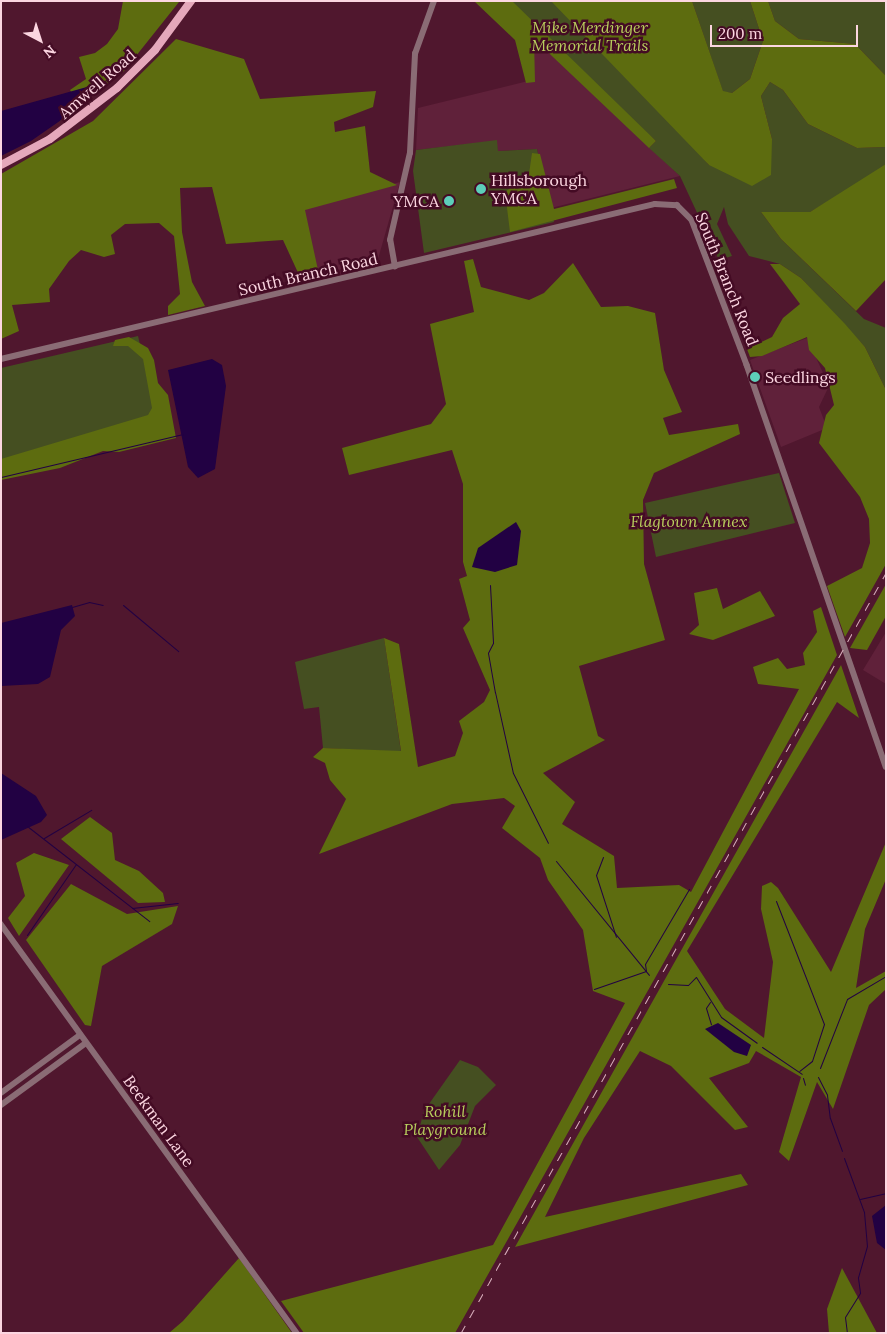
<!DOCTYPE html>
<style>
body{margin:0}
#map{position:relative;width:887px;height:1334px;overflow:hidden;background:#50172e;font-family:Lora,serif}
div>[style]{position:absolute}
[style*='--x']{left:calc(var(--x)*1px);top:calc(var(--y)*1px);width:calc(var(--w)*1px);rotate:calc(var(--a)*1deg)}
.built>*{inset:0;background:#60213a}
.green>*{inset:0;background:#454f21}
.forest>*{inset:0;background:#5d6c0f}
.water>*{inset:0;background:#220143}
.stream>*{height:1px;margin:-0.5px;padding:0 0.5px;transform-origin:0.5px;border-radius:0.5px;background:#220143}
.minor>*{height:5.5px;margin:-2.75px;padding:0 2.75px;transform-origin:2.75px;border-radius:2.75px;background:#8a6c75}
.major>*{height:8px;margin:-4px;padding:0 4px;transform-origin:4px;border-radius:4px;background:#e5a8bb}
.rail>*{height:1px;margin-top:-0.5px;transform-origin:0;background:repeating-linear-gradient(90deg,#d9b0bd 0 9px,transparent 0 18px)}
.dots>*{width:14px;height:14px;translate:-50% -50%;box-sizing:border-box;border:2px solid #440b24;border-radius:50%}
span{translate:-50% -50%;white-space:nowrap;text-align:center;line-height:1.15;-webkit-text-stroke:5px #440b24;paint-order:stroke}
.park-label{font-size:16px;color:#b8cf5d;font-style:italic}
.street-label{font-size:16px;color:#fcd6e1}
.poi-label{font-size:16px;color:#fcd6e1}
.left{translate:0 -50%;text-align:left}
.right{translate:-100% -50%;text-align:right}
.frame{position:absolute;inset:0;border:2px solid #fcd6e1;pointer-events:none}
.north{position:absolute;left:15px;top:15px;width:50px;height:50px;-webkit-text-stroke:4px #440b24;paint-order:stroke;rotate:140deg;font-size:14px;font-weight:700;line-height:20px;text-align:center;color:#fcd6e1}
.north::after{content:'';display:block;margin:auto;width:18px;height:22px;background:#fcd6e1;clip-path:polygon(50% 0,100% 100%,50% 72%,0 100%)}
.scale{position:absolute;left:710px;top:25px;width:148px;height:22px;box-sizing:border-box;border:2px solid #fcd6e1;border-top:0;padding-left:6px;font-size:15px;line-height:18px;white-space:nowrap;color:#fcd6e1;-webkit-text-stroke:4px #440b24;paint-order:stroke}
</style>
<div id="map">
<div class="built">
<div style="clip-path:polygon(532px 36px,680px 176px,551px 208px,537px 149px,498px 151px,496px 141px,416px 150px,418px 108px,532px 80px)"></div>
<div style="clip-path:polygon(400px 182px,376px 266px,318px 280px,303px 209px)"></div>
<div style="clip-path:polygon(807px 338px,829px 386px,819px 407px,827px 428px,781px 447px,750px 360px)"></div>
<div style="clip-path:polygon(886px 632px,886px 684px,863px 670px)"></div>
</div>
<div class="green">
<div style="clip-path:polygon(498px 1px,687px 1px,671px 121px,709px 165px,772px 139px,761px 96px,770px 82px,783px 90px,808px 124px,857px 148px,886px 147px,886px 164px,877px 173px,810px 212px,761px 212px,781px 239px,864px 319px,886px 328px,886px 390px,865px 347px,801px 278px,780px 264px,749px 256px,728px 224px,724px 207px,717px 224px,732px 256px,719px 260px,680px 176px,649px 148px,656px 141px)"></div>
<div style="clip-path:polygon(692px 1px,750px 1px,763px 41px,750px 79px,732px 93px,723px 92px)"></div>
<div style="clip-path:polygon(768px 1px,886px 1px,886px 76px,855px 44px,799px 39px,775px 21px)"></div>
<div style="clip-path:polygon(497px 140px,498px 151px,537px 149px,554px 222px,424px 253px,413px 171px,416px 150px)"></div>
<div style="clip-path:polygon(138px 336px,159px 423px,1px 469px,1px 368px)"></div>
<div style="clip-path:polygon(779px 473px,795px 523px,656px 557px,645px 503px)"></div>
<div style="clip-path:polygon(384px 638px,401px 752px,323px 748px,319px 707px,304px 709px,295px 662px)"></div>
<div style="clip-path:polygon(460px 1060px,478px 1067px,496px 1085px,475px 1106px,460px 1145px,439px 1170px,417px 1137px,424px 1111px)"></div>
</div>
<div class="forest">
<div style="clip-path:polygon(123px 1px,179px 2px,124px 71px,60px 121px,76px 100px,70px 90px,86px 79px,79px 57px,95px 53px,107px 44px,118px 29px)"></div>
<div style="clip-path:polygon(474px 1px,512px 1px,656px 141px,649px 148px,534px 39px,535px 82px,526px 83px,515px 40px)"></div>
<div style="clip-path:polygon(551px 1px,692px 1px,723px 91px,732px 93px,750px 79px,763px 41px,750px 1px,768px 1px,775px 21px,799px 39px,855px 44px,886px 76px,886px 147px,857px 148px,808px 124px,783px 90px,770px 82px,761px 96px,772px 139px,771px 175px,752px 186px,709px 165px)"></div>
<div style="clip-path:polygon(176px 39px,244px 59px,260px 99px,376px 91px,373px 107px,334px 122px,335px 132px,365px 126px,370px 172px,397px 185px,305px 210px,318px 270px,300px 277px,283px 240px,226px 244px,212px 187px,180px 188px,182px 232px,192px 282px,205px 306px,168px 315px,168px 306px,180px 294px,174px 236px,159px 223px,125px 224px,111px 235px,115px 254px,104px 257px,81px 250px,69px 261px,49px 289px,50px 302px,12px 305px,19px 331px,1px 339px,1px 174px,93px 121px)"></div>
<div style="clip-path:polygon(532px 153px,540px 154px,554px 209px,674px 179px,677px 188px,510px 232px,505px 192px,529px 174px)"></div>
<div style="clip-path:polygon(886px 164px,886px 279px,856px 311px,781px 239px,761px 212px,810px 212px)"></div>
<div style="clip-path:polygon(473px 259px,481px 287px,529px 300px,544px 293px,573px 263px,601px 307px,628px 306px,655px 313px,664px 370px,682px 412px,663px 418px,669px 435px,738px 424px,740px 434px,654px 473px,643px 500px,644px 564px,665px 640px,579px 666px,598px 736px,605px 740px,543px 773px,575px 802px,562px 824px,614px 856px,617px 888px,679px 885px,691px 892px,799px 689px,758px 684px,753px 667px,778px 658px,787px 669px,805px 665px,803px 653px,817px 632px,813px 611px,821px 607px,837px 655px,455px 1333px,304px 1333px,281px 1301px,493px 1245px,625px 1003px,593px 991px,583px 930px,548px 880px,540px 858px,502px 828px,515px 806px,504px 798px,452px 804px,319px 854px,346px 799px,330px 780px,325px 763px,313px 757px,323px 748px,401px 751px,384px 638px,399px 644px,418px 767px,455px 756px,463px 733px,459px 721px,484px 702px,490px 690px,463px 628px,470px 620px,459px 579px,467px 576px,463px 562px,463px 484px,452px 450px,349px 475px,342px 448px,431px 424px,446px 404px,430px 324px,474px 312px,464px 261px)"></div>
<div style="clip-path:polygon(770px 264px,780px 264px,801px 278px,845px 324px,865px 347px,886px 390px,886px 564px,845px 637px,827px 586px,862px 568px,870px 543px,869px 519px,860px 497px,819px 443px,826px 415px,834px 405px,825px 368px,809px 350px,807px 337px,762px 356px,750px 357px,747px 349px,772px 337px,783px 318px,800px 304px)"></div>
<div style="clip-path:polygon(129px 337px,148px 348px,154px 360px,158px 383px,168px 395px,176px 438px,119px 452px,103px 451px,60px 468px,1px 480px,1px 459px,148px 415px,152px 408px,143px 359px,128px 346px,113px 346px,115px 340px)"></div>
<div style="clip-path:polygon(886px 584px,886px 616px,867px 650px,850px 648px)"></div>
<div style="clip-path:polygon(717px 588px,723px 609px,760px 591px,775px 616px,713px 640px,689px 634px,699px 625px,694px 593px)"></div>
<div style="clip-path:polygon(841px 665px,859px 718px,837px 702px,687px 951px,725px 1009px,764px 1038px,773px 962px,761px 909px,762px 886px,771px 882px,778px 888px,831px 972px,886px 842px,886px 879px,865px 929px,856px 988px,886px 971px,886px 989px,869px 1005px,833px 1109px,817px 1082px,789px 1161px,779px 1152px,801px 1077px,756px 1051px,749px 1063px,709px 1078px,748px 1127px,735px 1130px,671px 1066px,640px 1051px,584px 1138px,545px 1217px,741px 1174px,748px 1185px,515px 1247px)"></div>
<div style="clip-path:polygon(90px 817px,112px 833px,115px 860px,139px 871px,163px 893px,165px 902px,138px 903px,61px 839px)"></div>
<div style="clip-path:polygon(34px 853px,69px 865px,19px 936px,8px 918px,25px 896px,16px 863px)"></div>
<div style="clip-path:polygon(71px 884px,127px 914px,178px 906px,172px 924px,102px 966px,91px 1026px,85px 1025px,26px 940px)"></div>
<div style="clip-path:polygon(239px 1258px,292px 1333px,169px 1333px,183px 1321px)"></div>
<div style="clip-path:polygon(842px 1268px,877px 1333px,829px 1333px,827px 1309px)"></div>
</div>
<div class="water">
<div style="clip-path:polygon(94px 85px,95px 92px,87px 102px,31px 141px,1px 156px,1px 111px)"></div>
<div style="clip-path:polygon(212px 359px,222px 365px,226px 386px,215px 469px,198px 478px,188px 467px,168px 370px)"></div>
<div style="clip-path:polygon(516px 522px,521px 531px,517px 565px,495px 572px,472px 567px,478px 548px)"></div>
<div style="clip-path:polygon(72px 605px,75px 616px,61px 630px,50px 677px,38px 684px,1px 686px,1px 623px)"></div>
<div style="clip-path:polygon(1px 773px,36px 796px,47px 815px,41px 822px,1px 840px)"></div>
<div style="clip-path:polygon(718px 1023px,751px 1045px,747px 1056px,734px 1052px,705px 1029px)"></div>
<div style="clip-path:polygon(886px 1205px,886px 1250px,877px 1243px,872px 1216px)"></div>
</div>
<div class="stream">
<div style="--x:1;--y:477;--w:187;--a:-13.3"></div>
<div style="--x:490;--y:585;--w:58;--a:87"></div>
<div style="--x:493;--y:643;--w:11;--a:117"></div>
<div style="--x:488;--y:653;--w:40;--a:80"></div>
<div style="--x:495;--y:692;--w:83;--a:77.5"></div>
<div style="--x:513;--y:773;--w:78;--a:63.4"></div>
<div style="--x:123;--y:605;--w:72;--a:39.9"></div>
<div style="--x:72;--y:607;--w:18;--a:-16"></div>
<div style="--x:89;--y:602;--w:14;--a:12"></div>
<div style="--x:27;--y:826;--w:155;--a:37.9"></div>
<div style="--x:44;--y:838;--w:55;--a:-30.8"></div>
<div style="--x:603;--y:857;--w:19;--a:111"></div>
<div style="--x:596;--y:875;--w:65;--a:72.1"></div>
<div style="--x:556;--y:861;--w:147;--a:50.8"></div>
<div style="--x:776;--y:901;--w:132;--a:68.7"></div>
<div style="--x:824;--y:1024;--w:39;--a:108"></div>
<div style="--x:812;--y:1061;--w:16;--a:142"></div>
<div style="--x:132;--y:908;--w:46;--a:-6.2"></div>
<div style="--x:27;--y:935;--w:86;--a:-55.4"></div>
<div style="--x:668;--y:984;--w:20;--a:3"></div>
<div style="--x:688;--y:985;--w:11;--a:-45"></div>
<div style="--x:696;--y:977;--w:47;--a:58"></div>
<div style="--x:721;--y:1017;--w:44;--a:35.8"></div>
<div style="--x:594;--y:989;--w:55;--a:-19.1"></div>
<div style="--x:646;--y:971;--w:7;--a:-98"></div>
<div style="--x:645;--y:964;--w:87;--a:-59.6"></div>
<div style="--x:710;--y:1002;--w:7;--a:124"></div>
<div style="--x:706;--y:1008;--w:17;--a:73"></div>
<div style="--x:762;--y:1047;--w:48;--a:34"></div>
<div style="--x:820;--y:1068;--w:74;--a:-68.6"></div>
<div style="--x:847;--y:999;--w:45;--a:-30.5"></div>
<div style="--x:818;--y:1077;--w:20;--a:63"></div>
<div style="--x:827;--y:1095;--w:23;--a:83"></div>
<div style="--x:830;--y:1118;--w:35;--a:70"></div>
<div style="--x:803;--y:1078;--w:7;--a:74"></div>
<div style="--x:844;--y:1158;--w:58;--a:69.7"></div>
<div style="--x:864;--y:1212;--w:34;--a:85"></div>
<div style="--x:867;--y:1246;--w:33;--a:106"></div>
<div style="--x:858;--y:1278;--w:15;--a:82"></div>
<div style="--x:860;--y:1293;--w:28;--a:122"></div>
<div style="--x:845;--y:1317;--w:16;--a:83"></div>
<div style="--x:860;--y:1199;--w:27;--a:-13"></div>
</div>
<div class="minor">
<div style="--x:395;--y:267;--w:27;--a:-100"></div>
<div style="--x:390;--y:240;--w:89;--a:-77.1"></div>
<div style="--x:410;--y:153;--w:99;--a:-87.1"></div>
<div style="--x:415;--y:54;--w:56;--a:-70.3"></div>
<div style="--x:1;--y:359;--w:672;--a:-13.33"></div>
<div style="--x:655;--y:204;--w:22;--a:3"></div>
<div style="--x:677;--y:205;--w:21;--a:45"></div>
<div style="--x:692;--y:220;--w:155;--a:69.2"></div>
<div style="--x:747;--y:365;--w:425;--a:70.9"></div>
<div style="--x:1;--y:924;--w:505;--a:54.11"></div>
<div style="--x:1;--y:1093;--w:98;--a:-36.3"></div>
<div style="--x:1;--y:1105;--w:105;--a:-36.1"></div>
</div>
<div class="major">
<div style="--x:1;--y:165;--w:55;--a:-28"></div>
<div style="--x:50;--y:139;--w:84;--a:-37.3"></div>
<div style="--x:117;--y:88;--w:54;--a:-45"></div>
<div style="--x:155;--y:50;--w:61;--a:-53.7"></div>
</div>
<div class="rail">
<div style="--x:461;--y:1333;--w:871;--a:-60.79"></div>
</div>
<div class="dots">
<div style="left:481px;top:189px;background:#5dceb9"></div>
<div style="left:449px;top:201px;background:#5dceb9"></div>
<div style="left:755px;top:377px;background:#5dceb9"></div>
</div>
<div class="park-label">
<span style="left:590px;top:36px">Mike Merdinger<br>Memorial Trails</span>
<span style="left:689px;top:521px">Flagtown Annex</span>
<span style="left:445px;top:1120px">Rohill<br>Playground</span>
</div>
<div class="street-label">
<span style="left:97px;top:84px;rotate:-41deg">Amwell Road</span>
<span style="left:308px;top:274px;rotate:-13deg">South Branch Road</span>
<span style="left:727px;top:279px;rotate:68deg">South Branch Road</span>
<span style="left:159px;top:1121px;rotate:54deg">Beekman Lane</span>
</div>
<div class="poi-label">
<span class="left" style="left:491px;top:189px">Hillsborough<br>YMCA</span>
<span class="right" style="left:439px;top:201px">YMCA</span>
<span class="left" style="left:765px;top:377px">Seedlings</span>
</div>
<div class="frame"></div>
<div class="north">N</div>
<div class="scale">200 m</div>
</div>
